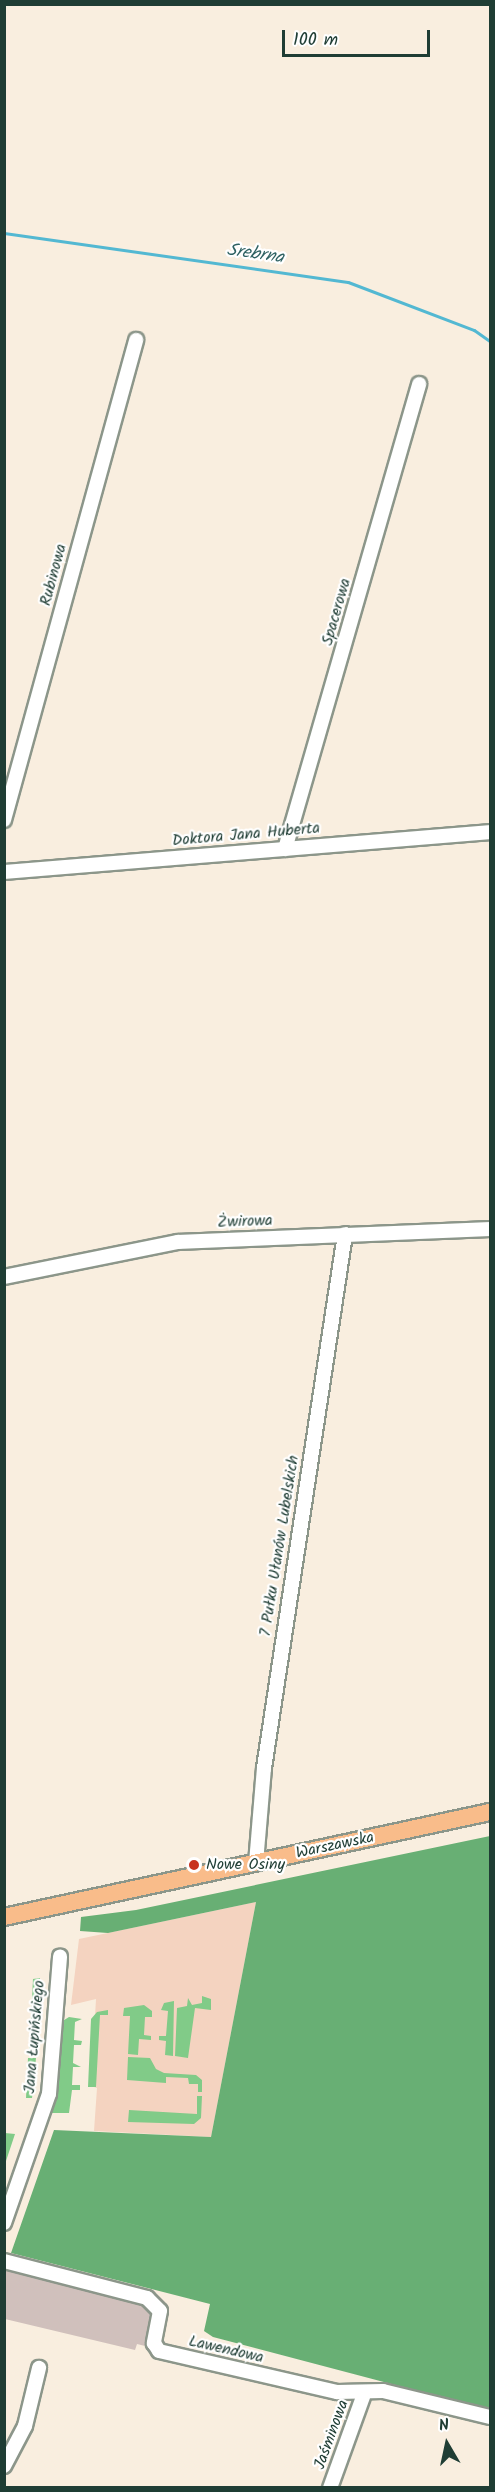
<!DOCTYPE html>
<meta charset="utf-8">
<style>
body{margin:0}
#map{position:relative;width:495px;height:2492px;overflow:hidden;background:#f9eedf;font-family:Kalam,sans-serif}
div>[style]{position:absolute}
[style*='--x']{left:calc(var(--x)*1px);top:calc(var(--y)*1px);width:calc(var(--w)*1px);rotate:calc(var(--a)*1deg)}
.built>*{inset:0;background:#f4d3c0}
.industrial>*{inset:0;background:#d0c0bc}
.green>*{inset:0;background:#81cb88}
.forest>*{inset:0;background:#68af74}
.stream>*{height:3px;margin:-1.5px;padding:0 1.5px;transform-origin:1.5px;border-radius:1.5px;background:#53b8d2}
.roads{filter:drop-shadow(2px 0 #8c968a) drop-shadow(-2px 0 #8c968a) drop-shadow(0 2px #8c968a) drop-shadow(0 -2px #8c968a)}
.minor>*{height:14px;margin:-7px;padding:0 7px;transform-origin:7px;border-radius:7px;background:#fff}
.major>*{height:16px;margin:-8px;padding:0 8px;transform-origin:8px;border-radius:8px;background:#f9bc8a}
.dots>*{width:16px;height:16px;translate:-50% -50%;box-sizing:border-box;border:3px solid #fff;border-radius:50%}
span{translate:-50% -50%;white-space:nowrap;text-align:center;line-height:1.15;-webkit-text-stroke:4.5px #fff;paint-order:stroke}
.street-label{font-size:16px;color:#1f3d34}
.poi-label{font-size:16px;color:#1f3d34}
.left{translate:0 -50%;text-align:left}
.water-label{font-size:18px;color:#2f6263;font-style:italic}
.frame{position:absolute;inset:0;border:6px solid #1f3d34;pointer-events:none}
.north{position:absolute;left:417px;top:2414px;width:60px;height:60px;-webkit-text-stroke:4px #fff;paint-order:stroke;rotate:351deg;font-size:16px;font-weight:700;line-height:24px;text-align:center;color:#1f3d34}
.north::after{content:'';display:block;margin:auto;width:21px;height:27px;background:#1f3d34;clip-path:polygon(50% 0,100% 100%,50% 72%,0 100%)}
.scale{position:absolute;left:282px;top:30px;width:148px;height:27px;box-sizing:border-box;border:3px solid #1f3d34;border-top:0;padding-left:8px;font-size:18px;line-height:21px;white-space:nowrap;color:#1f3d34;-webkit-text-stroke:4px #fff;paint-order:stroke}
</style>
<div id="map">
<div class="built">
<div style="clip-path:polygon(256px 1902px,211px 2137px,94px 2131px,97px 2088px,91px 2086px,96px 1999px,71px 2005px,79px 1939px)"></div>
</div>
<div class="industrial">
<div style="clip-path:polygon(4px 2268px,155px 2308px,145px 2346px,137px 2344px,135px 2350px,5px 2319px)"></div>
</div>
<div class="green">
<div style="clip-path:polygon(40px 1978px,39px 2019px,31px 2019px,33px 1979px)"></div>
<div style="clip-path:polygon(202px 1996px,211px 1999px,211px 2010px,195px 2008px,188px 2058px,175px 2056px,177px 2008px,187px 2006px,188px 1998px,192px 2005px,202px 2003px)"></div>
<div style="clip-path:polygon(174px 2001px,173px 2056px,165px 2055px,166px 2041px,159px 2040px,159px 2036px,166px 2036px,168px 2011px,161px 2010px,164px 2003px)"></div>
<div style="clip-path:polygon(144px 2005px,152px 2011px,152px 2017px,145px 2017px,144px 2035px,151px 2036px,151px 2040px,139px 2039px,138px 2055px,128px 2054px,130px 2016px,123px 2016px,124px 2008px)"></div>
<div style="clip-path:polygon(108px 2010px,108px 2015px,100px 2015px,96px 2087px,88px 2087px,91px 2019px,97px 2012px)"></div>
<div style="clip-path:polygon(69px 2017px,82px 2019px,75px 2022px,74px 2040px,82px 2041px,81px 2045px,74px 2045px,73px 2063px,81px 2067px,73px 2067px,72px 2085px,80px 2085px,80px 2090px,72px 2090px,69px 2113px,51px 2113px,61px 2022px)"></div>
<div style="clip-path:polygon(31px 2022px,39px 2022px,37px 2055px,29px 2055px)"></div>
<div style="clip-path:polygon(128px 2057px,150px 2058px,156px 2069px,164px 2073px,196px 2075px,202px 2080px,202px 2092px,198px 2092px,198px 2084px,189px 2084px,188px 2078px,166px 2077px,166px 2083px,127px 2080px)"></div>
<div style="clip-path:polygon(28px 2058px,36px 2058px,32px 2098px,26px 2098px)"></div>
<div style="clip-path:polygon(197px 2096px,202px 2096px,201px 2118px,194px 2124px,128px 2122px,129px 2110px,197px 2114px)"></div>
<div style="clip-path:polygon(5px 2133px,15px 2134px,5px 2164px,4px 2133px)"></div>
</div>
<div class="forest">
<div style="clip-path:polygon(490px 1836px,490px 2410px,213px 2337px,204px 2331px,210px 2304px,11px 2253px,54px 2130px,211px 2137px,256px 1902px,108px 1933px,80px 1931px,81px 1917px,136px 1910px)"></div>
</div>
<div class="stream">
<div style="--x:4;--y:233;--w:347;--a:8.1"></div>
<div style="--x:348;--y:282;--w:135;--a:20.9"></div>
<div style="--x:474;--y:330;--w:19;--a:35"></div>
</div>
<div class="roads">
<div class="minor">
<div style="--x:4;--y:820;--w:498;--a:-74.6"></div>
<div style="--x:285;--y:849;--w:484;--a:-73.9"></div>
<div style="--x:4;--y:872;--w:488;--a:-4.7"></div>
<div style="--x:4;--y:1277;--w:177;--a:-11.4"></div>
<div style="--x:178;--y:1242;--w:312;--a:-2.4"></div>
<div style="--x:256;--y:1863;--w:95;--a:-85.2"></div>
<div style="--x:264;--y:1768;--w:540;--a:-81.37"></div>
<div style="--x:4;--y:2223;--w:137;--a:-70.8"></div>
<div style="--x:49;--y:2094;--w:138;--a:-85.4"></div>
<div style="--x:4;--y:2261;--w:148;--a:14.5"></div>
<div style="--x:147;--y:2298;--w:18;--a:45"></div>
<div style="--x:160;--y:2311;--w:33;--a:101"></div>
<div style="--x:154;--y:2343;--w:9;--a:58"></div>
<div style="--x:159;--y:2351;--w:183;--a:13"></div>
<div style="--x:337;--y:2392;--w:46;--a:-1.2"></div>
<div style="--x:383;--y:2391;--w:110;--a:13.7"></div>
<div style="--x:4;--y:2466;--w:45;--a:-62.3"></div>
<div style="--x:25;--y:2426;--w:60;--a:-76.4"></div>
<div style="--x:330;--y:2488;--w:100;--a:-70.1"></div>
</div>
<div class="major">
<div style="--x:4;--y:1917;--w:497;--a:-12.2"></div>
</div>
</div>
<div class="dots">
<div style="left:194px;top:1865px;background:#c8321e"></div>
</div>
<div class="street-label">
<span style="left:54px;top:575px;rotate:-75deg">Rubinowa</span>
<span style="left:337px;top:612px;rotate:-74deg">Spacerowa</span>
<span style="left:246px;top:835px;rotate:-5deg">Doktora Jana Huberta</span>
<span style="left:245px;top:1222px;rotate:-2deg">Żwirowa</span>
<span style="left:280px;top:1546px;rotate:-81deg">7 Pułku Ułanów Lubelskich</span>
<span style="left:335px;top:1846px;rotate:-12deg">Warszawska</span>
<span style="left:35px;top:2037px;rotate:-85deg">Jana Łupińskiego</span>
<span style="left:226px;top:2350px;rotate:13deg">Lawendowa</span>
<span style="left:332px;top:2435px;rotate:-70deg">Jaśminowa</span>
</div>
<div class="poi-label">
<span class="left" style="left:206px;top:1865px">Nowe Osiny</span>
</div>
<div class="water-label">
<span style="left:255px;top:255px;rotate:8deg">Srebrna</span>
</div>
<div class="frame"></div>
<div class="north">N</div>
<div class="scale">100 m</div>
</div>
